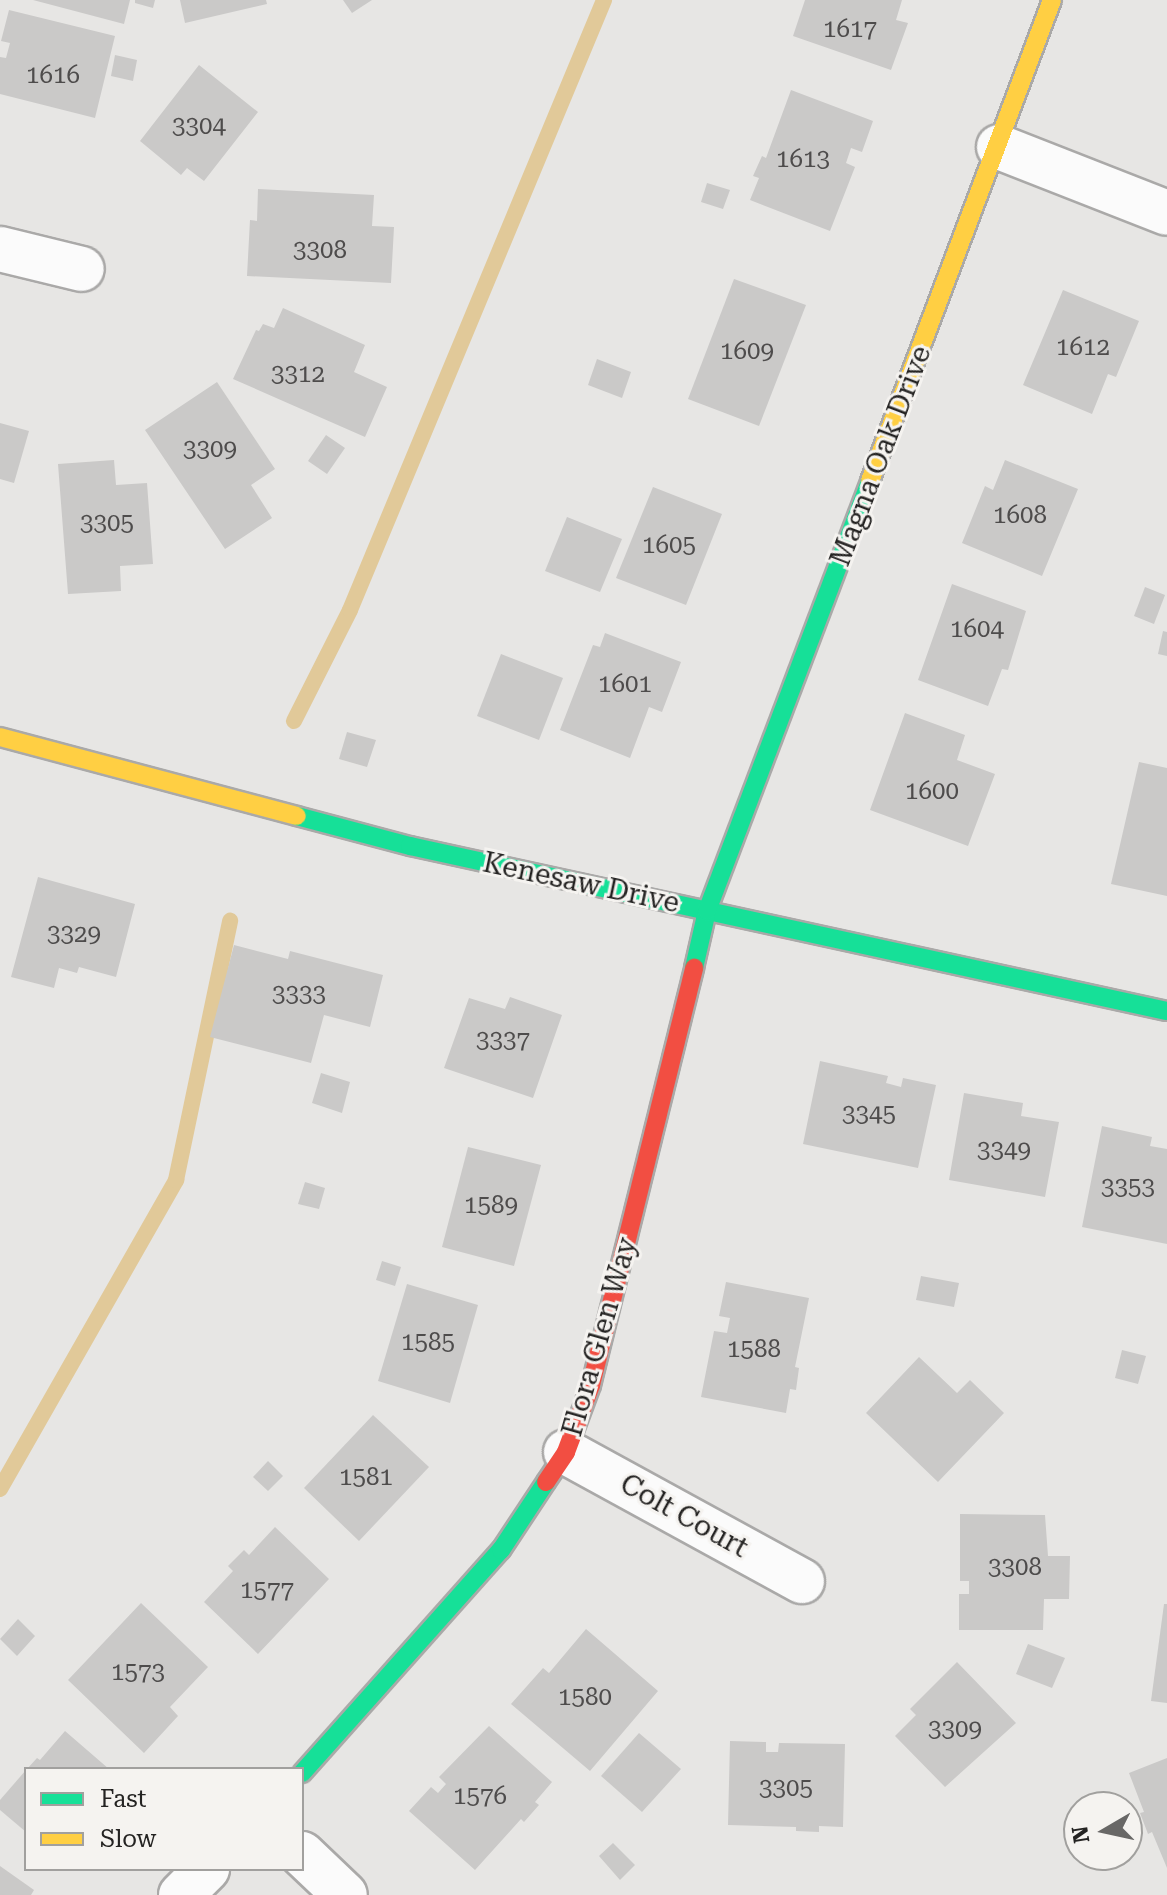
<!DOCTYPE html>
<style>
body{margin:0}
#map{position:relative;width:1167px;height:1895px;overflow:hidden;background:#e7e6e4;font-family:"Roboto Serif",serif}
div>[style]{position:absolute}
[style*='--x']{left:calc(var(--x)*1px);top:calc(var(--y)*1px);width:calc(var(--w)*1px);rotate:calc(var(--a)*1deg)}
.stream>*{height:16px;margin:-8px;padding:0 8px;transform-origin:8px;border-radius:8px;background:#e1c999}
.building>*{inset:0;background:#cac9c8}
.roads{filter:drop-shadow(2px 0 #aaa9a8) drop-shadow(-2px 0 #aaa9a8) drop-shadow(0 2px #aaa9a8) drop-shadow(0 -2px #aaa9a8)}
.street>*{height:44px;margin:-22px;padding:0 22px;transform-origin:22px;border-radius:22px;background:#fbfbfb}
.fast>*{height:18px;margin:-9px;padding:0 9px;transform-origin:9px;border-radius:9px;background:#16e098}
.slow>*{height:18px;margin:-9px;padding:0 9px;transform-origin:9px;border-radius:9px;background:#ffcf43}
.jam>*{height:18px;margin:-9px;padding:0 9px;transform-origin:9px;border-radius:9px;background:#f24e42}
span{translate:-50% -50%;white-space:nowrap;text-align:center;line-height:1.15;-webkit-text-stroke:6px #f5f3f0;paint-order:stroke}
.number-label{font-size:24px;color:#4e4c4c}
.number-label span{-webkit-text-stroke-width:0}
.street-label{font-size:28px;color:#242322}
.legend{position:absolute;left:24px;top:1767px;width:280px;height:104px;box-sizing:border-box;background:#f5f3f0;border:2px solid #a1a09e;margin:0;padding:10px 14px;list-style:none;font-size:24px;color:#242322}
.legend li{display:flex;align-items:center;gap:16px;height:40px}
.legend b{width:40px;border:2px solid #a1a09e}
.north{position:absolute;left:1063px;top:1791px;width:80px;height:80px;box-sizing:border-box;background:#f5f3f0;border:2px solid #a1a09e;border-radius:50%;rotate:261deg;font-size:22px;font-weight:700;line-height:32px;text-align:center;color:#242322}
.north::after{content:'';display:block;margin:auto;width:28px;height:36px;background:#686766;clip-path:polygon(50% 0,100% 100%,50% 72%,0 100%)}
</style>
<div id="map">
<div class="stream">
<div style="--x:294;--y:721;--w:124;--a:-63.2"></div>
<div style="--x:350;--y:610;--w:661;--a:-67.39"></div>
<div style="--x:0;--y:1489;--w:356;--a:-60.3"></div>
<div style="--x:176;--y:1180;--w:265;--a:-78.2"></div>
</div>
<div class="building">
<div style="clip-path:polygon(33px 0,130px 0,124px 24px)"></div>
<div style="clip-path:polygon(135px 0,155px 0,153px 8px,135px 3px)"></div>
<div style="clip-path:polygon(180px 0,266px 0,267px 4px,185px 23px)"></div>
<div style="clip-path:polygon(343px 0,372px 0,352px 13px)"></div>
<div style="clip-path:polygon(805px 0,902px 0,896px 20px,908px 23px,891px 70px,793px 36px)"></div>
<div style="clip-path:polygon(9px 10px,115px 36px,95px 118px,0 94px,0 57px,6px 58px,10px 43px,1px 41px)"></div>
<div style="clip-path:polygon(115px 55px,137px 60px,133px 81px,111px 76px)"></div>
<div style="clip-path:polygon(199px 65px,258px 112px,204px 181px,187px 168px,181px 175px,140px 141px)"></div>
<div style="clip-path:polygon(791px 90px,873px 121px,862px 152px,851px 148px,846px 163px,855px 167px,830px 231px,750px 200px,759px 178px,753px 176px,762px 156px,766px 158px)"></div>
<div style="clip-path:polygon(707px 183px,730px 190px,723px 209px,701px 202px)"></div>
<div style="clip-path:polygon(258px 189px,374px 195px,372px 226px,394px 227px,391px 283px,247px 276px,250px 220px,257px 221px)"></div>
<div style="clip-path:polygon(734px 279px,806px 305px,759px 426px,688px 399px)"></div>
<div style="clip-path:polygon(1063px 290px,1139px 321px,1116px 377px,1108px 374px,1092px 414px,1023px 385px)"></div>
<div style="clip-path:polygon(283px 308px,365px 345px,354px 372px,387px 387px,365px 437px,233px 379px,256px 330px,259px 331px,263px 324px,274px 328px)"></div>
<div style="clip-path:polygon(597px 359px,631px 372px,622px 398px,588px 385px)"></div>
<div style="clip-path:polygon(217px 382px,275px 469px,251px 485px,272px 518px,225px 549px,145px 430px)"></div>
<div style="clip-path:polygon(0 423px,29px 431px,14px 483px,0 479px)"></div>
<div style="clip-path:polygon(326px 435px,345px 448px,327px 474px,308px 461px)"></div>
<div style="clip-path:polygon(114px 460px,116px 485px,147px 483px,153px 564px,120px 566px,121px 591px,68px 594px,58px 464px)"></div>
<div style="clip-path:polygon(1005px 460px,1078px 489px,1042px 576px,962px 543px,985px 486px,993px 490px)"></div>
<div style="clip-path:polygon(653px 487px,722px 514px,686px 605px,616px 578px)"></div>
<div style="clip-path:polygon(567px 517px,622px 539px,600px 592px,545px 571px)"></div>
<div style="clip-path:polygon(952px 584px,1026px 611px,1008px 670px,1002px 669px,988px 706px,918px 680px)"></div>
<div style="clip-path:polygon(1145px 587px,1165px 595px,1154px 624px,1134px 616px)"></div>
<div style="clip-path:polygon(1163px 631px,1167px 632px,1167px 656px,1158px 654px)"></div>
<div style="clip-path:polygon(605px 633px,681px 662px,662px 712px,649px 707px,630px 758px,560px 730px,593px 645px,600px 647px)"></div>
<div style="clip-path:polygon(501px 654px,563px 678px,539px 740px,477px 716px)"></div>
<div style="clip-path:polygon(905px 713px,965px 735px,957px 760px,995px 774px,968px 846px,870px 810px)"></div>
<div style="clip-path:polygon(347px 732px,376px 740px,367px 767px,339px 759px)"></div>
<div style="clip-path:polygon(1139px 762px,1167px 768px,1167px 896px,1111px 884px)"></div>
<div style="clip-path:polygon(38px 877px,135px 904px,116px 977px,79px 967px,77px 973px,59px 968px,54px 988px,11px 977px)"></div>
<div style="clip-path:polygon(234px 945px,288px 959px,290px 951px,383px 975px,370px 1027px,324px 1015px,311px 1063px,210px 1037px)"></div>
<div style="clip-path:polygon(510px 997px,562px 1015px,533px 1098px,444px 1068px,469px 998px,505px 1009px)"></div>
<div style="clip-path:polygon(820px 1061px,888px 1076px,886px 1083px,901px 1087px,903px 1078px,936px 1085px,918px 1168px,803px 1144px)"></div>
<div style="clip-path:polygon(321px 1073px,350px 1082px,342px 1113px,312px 1103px)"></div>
<div style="clip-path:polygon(964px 1093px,1023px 1103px,1021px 1116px,1059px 1122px,1045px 1197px,949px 1180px)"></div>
<div style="clip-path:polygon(1102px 1126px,1152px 1137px,1150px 1146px,1167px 1149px,1167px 1244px,1082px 1227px)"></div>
<div style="clip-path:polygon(468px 1147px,541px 1165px,514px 1266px,442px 1247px)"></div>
<div style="clip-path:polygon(305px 1182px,325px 1188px,319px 1209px,298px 1204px)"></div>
<div style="clip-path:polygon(382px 1261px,401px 1267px,395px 1286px,376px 1280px)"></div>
<div style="clip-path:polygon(921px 1276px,959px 1283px,954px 1307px,916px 1300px)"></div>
<div style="clip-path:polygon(726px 1282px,809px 1298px,795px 1367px,799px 1368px,796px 1390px,790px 1389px,786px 1413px,701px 1397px,714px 1331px,727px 1333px,730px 1318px,719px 1316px)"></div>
<div style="clip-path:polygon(407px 1284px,478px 1305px,450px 1403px,378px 1381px)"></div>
<div style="clip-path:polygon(1122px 1350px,1146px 1356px,1138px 1384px,1115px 1378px)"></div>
<div style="clip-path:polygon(919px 1357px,957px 1393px,970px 1380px,1004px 1413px,938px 1482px,866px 1413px)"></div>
<div style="clip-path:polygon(373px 1415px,429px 1467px,359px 1541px,304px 1488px)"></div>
<div style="clip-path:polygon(268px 1461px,283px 1476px,268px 1491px,253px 1477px)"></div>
<div style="clip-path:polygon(960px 1514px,1045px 1515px,1048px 1556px,1070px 1556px,1069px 1599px,1044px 1599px,1043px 1630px,959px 1630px,959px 1594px,969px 1594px,969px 1581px,960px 1581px)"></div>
<div style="clip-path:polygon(275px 1527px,329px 1579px,258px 1654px,204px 1602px,233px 1571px,228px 1566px,244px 1550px,249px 1555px)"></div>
<div style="clip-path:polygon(141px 1603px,208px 1667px,170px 1707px,178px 1716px,144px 1753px,68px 1680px)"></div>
<div style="clip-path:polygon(1164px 1604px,1167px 1604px,1167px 1703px,1151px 1701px)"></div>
<div style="clip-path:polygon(18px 1619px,35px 1636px,17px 1656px,0 1639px)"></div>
<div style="clip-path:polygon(586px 1629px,658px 1691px,590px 1771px,511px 1704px,543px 1668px,549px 1673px)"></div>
<div style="clip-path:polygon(1028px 1644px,1065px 1658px,1052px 1688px,1016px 1674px)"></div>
<div style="clip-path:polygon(957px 1662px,1016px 1723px,945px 1787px,895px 1736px,916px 1715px,910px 1709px)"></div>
<div style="clip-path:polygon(489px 1726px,552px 1782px,535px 1802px,539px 1805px,524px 1822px,521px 1819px,475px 1870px,409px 1811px,431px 1787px,438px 1793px,446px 1784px,439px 1777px)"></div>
<div style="clip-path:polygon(65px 1731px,109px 1769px,27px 1769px,37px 1758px,40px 1760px)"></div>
<div style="clip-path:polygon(639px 1733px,681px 1769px,642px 1812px,601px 1776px)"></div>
<div style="clip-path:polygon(730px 1741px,766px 1742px,766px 1752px,778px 1752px,779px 1743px,845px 1744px,843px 1827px,819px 1826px,819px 1832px,796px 1831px,796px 1827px,728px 1825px)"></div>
<div style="clip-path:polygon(1167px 1758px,1167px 1868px,1152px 1832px,1148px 1834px,1140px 1813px,1144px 1812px,1129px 1773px)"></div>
<div style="clip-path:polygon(26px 1770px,26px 1832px,0 1810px,0 1800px)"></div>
<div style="clip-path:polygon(613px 1843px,635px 1865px,620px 1880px,599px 1856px)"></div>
<div style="clip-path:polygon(0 1866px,34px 1890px,31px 1895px,0 1895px)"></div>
</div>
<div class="roads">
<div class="street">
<div style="--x:999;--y:147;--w:180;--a:21.4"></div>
<div style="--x:0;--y:249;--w:84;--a:13.7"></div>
<div style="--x:566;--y:1452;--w:269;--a:28.7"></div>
<div style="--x:302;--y:1854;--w:59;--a:43.6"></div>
<div style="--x:181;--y:1895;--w:37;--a:-45"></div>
</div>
<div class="fast">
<div style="--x:297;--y:816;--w:117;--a:14.9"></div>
<div style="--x:410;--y:846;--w:775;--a:12.3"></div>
<div style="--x:694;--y:968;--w:58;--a:-77.2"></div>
<div style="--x:707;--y:911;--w:460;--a:-69.2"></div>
<div style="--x:302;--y:1773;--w:299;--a:-48.3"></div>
<div style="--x:501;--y:1550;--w:82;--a:-56.5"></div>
</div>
<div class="slow">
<div style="--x:870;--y:481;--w:514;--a:-69.27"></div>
<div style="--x:0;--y:737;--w:307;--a:14.9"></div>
</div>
<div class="jam">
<div style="--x:546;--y:1482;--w:36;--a:-56"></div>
<div style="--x:566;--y:1452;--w:72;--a:-69.5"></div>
<div style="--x:591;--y:1385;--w:430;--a:-76.1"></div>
</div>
</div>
<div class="number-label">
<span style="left:850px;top:30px">1617</span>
<span style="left:53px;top:76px">1616</span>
<span style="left:199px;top:127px">3304</span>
<span style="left:803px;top:160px">1613</span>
<span style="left:320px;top:251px">3308</span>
<span style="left:1083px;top:348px">1612</span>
<span style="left:747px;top:352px">1609</span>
<span style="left:298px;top:375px">3312</span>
<span style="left:210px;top:450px">3309</span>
<span style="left:1020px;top:516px">1608</span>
<span style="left:107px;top:524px">3305</span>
<span style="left:669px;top:546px">1605</span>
<span style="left:977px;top:630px">1604</span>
<span style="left:625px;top:685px">1601</span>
<span style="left:932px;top:792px">1600</span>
<span style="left:74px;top:935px">3329</span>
<span style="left:299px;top:995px">3333</span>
<span style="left:503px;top:1041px">3337</span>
<span style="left:869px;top:1115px">3345</span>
<span style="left:1004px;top:1151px">3349</span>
<span style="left:1128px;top:1188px">3353</span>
<span style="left:491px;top:1206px">1589</span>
<span style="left:428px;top:1343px">1585</span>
<span style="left:754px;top:1350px">1588</span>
<span style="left:366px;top:1478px">1581</span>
<span style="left:1015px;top:1568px">3308</span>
<span style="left:267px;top:1591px">1577</span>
<span style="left:138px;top:1673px">1573</span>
<span style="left:585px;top:1698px">1580</span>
<span style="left:955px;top:1730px">3309</span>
<span style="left:786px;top:1789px">3305</span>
<span style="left:480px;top:1797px">1576</span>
</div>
<div class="street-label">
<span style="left:881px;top:456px;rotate:-69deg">Magna Oak Drive</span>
<span style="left:581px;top:883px;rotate:12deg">Kenesaw Drive</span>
<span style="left:600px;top:1337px;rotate:-74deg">Flora Glen Way</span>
<span style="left:684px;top:1516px;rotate:29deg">Colt Court</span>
</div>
<ul class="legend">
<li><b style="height:10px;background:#16e098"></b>Fast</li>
<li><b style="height:10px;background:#ffcf43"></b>Slow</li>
</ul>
<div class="north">N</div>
</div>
